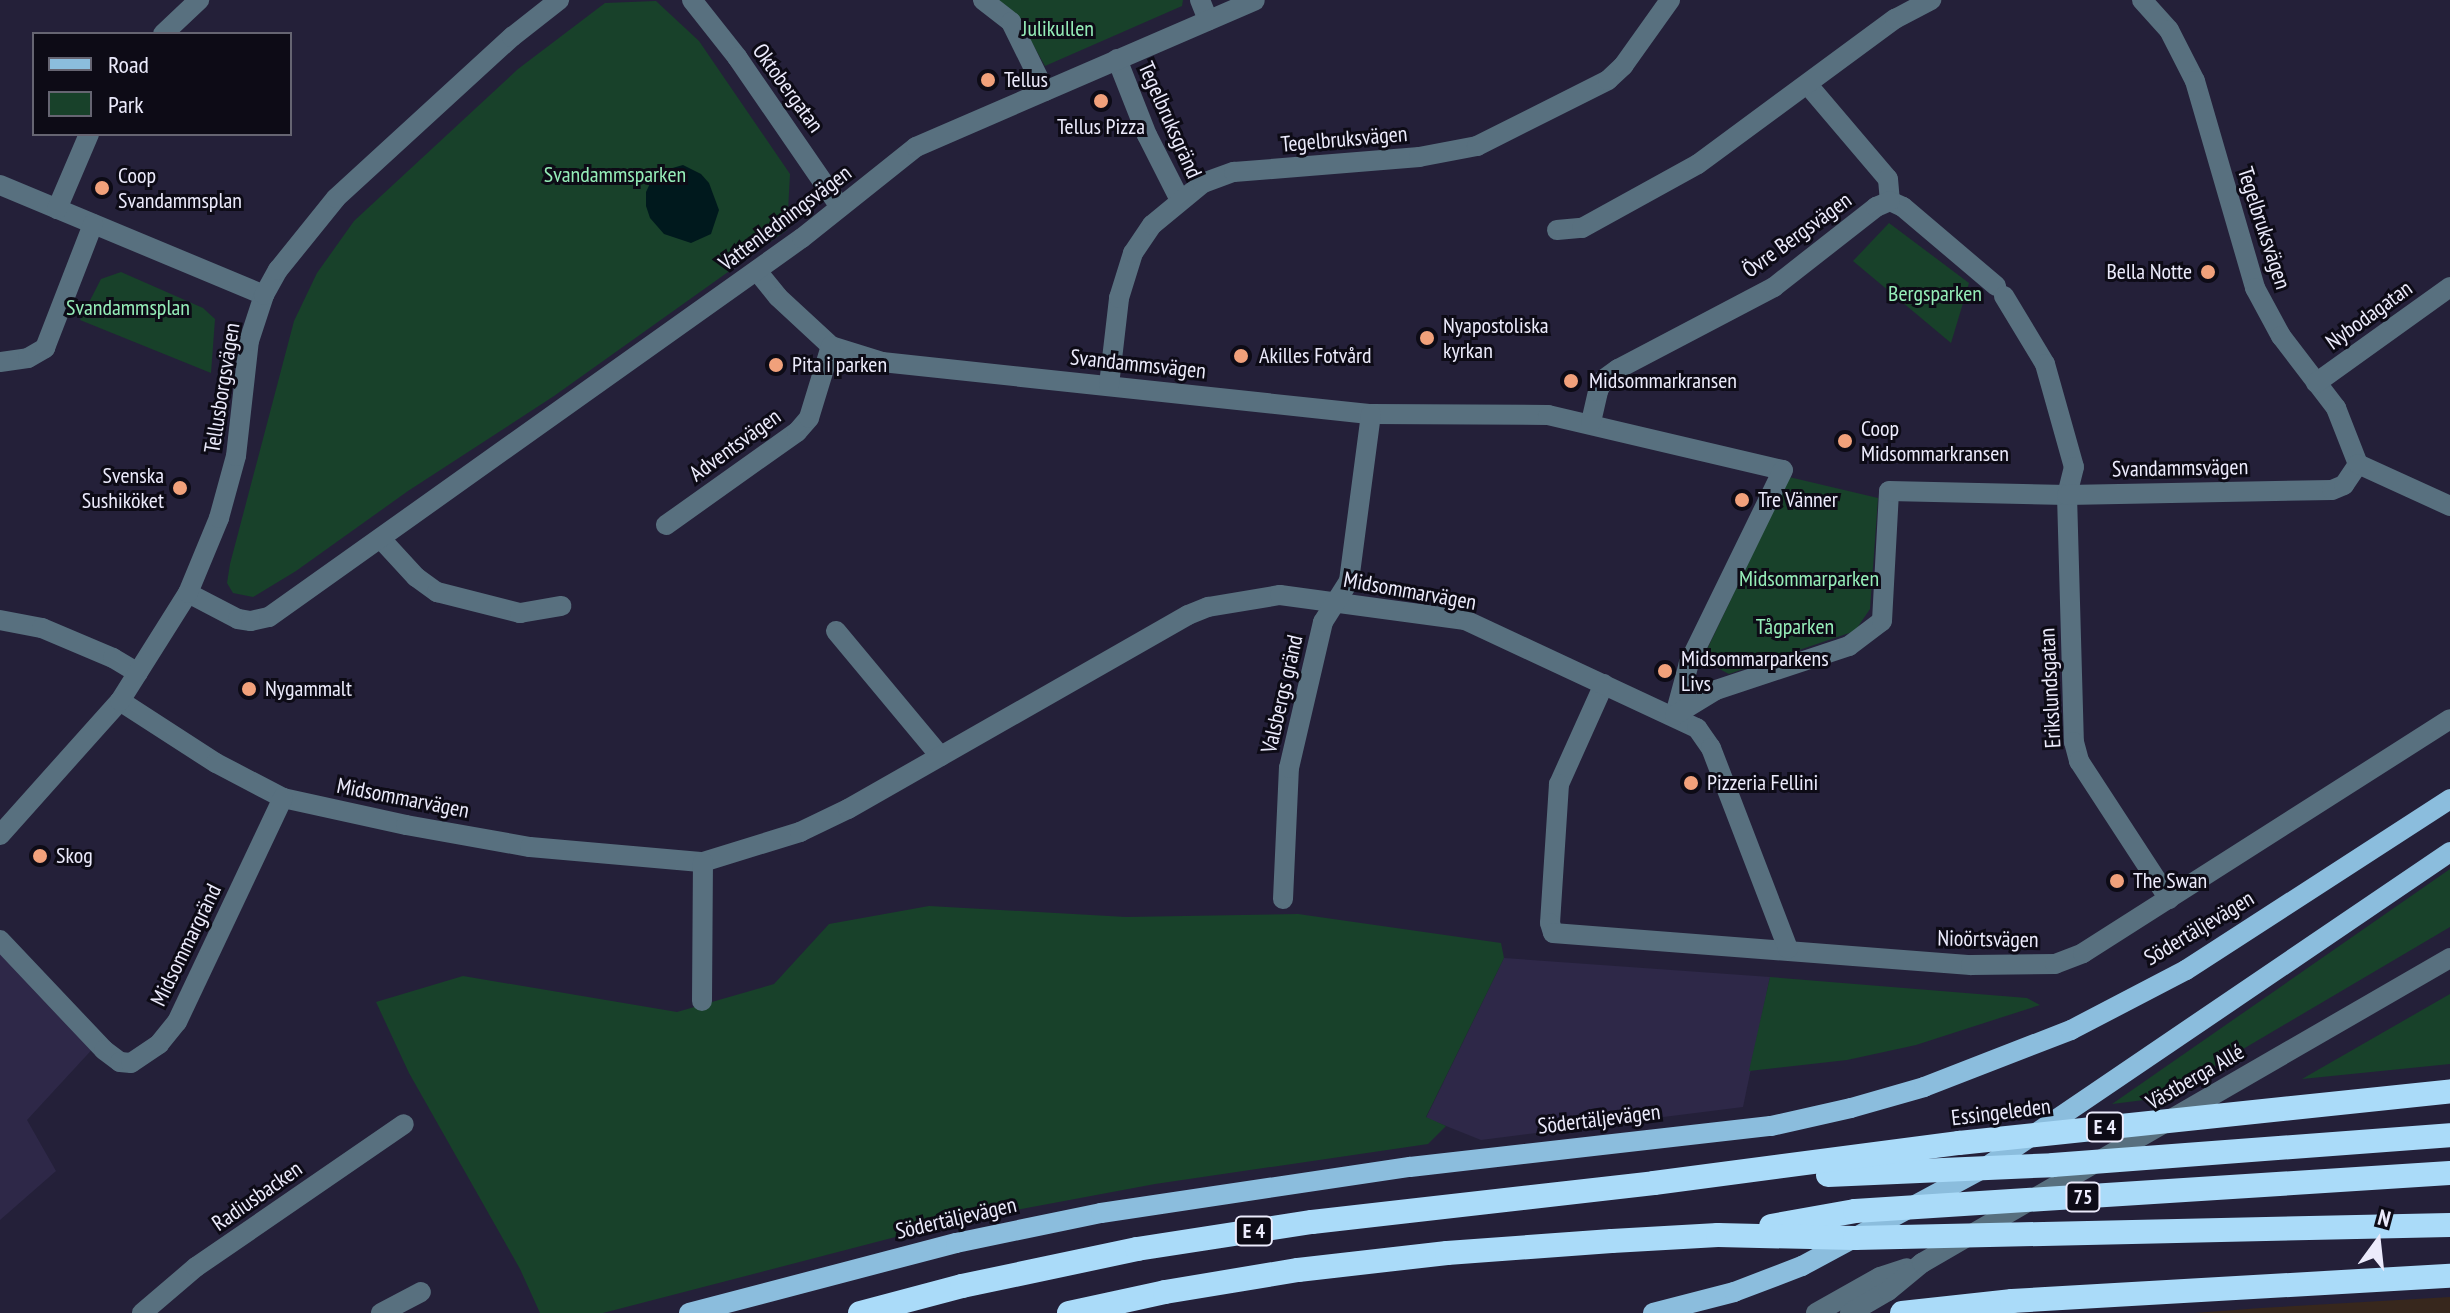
<!DOCTYPE html>
<meta charset="utf-8">
<style>
body{margin:0}
#map{position:relative;width:2450px;height:1313px;overflow:hidden;background:#242039;font-family:"PT Sans Narrow",sans-serif}
div>[style]{position:absolute}
[style*='--x']{left:calc(var(--x)*1px);top:calc(var(--y)*1px);width:calc(var(--w)*1px);rotate:calc(var(--a)*1deg)}
.built>*{inset:0;background:#2e2848}
.industrial>*{inset:0;background:#37271d}
.green>*{inset:0;background:#18412a}
.water>*{inset:0;background:#00191d}
.minor>*{height:20px;margin:-10px;padding:0 10px;transform-origin:10px;border-radius:10px;background:#58707f}
.major>*{height:20px;margin:-10px;padding:0 10px;transform-origin:10px;border-radius:10px;background:#8bbddd}
.highway>*{height:24px;margin:-12px;padding:0 12px;transform-origin:12px;border-radius:12px;background:#aadbf9}
.dots>*{width:22px;height:22px;translate:-50% -50%;box-sizing:border-box;border:4px solid #0d0b16;border-radius:50%}
span{translate:-50% -50%;white-space:nowrap;text-align:center;line-height:1.15;-webkit-text-stroke:6px #0d0b16;paint-order:stroke}
.shield-label span{padding:2px 6px;background:#0d0b16;border:2px solid;border-radius:6px;-webkit-text-stroke-width:0}
.shield-label{font-size:20px;color:#ecebfc;font-weight:700}
.park-label{font-size:22px;color:#95edb8}
.poi-label{font-size:22px;color:#ecebfc}
.left{translate:0 -50%;text-align:left}
.right{translate:-100% -50%;text-align:right}
.street-label{font-size:22px;color:#ecebfc}
.legend{position:absolute;left:32px;top:32px;width:260px;height:104px;box-sizing:border-box;background:#0d0b16;border:2px solid #666572;margin:0;padding:10px 14px;list-style:none;font-size:24px;color:#ecebfc}
.legend li{display:flex;align-items:center;gap:16px;height:40px}
.legend b{width:40px;border:2px solid #666572}
.north{position:absolute;left:2338px;top:1201px;width:80px;height:80px;-webkit-text-stroke:6px #0d0b16;paint-order:stroke;rotate:15deg;font-size:22px;font-weight:700;line-height:32px;text-align:center;color:#ecebfc}
.north::after{content:'';display:block;margin:auto;width:28px;height:36px;background:#ecebfc;clip-path:polygon(50% 0,100% 100%,50% 72%,0 100%)}
</style>
<div id="map">
<div class="built">
<div style="clip-path:polygon(0 939px,98px 1043px,27px 1120px,56px 1171px,0 1220px)"></div>
<div style="clip-path:polygon(1504px 958px,1770px 977px,1743px 1107px,1481px 1140px,1426px 1118px)"></div>
</div>
<div class="industrial">
<div style="clip-path:polygon(2450px 1297px,2450px 1313px,2194px 1313px,2261px 1308px)"></div>
</div>
<div class="green">
<div style="clip-path:polygon(998px 0,1183px 0,1182px 6px,1045px 66px,1018px 18px)"></div>
<div style="clip-path:polygon(656px 1px,699px 41px,790px 174px,787px 230px,554px 396px,408px 491px,296px 571px,253px 597px,233px 593px,227px 583px,230px 564px,294px 321px,317px 273px,354px 221px,518px 69px,605px 3px)"></div>
<div style="clip-path:polygon(1889px 223px,1969px 283px,1951px 343px,1853px 261px)"></div>
<div style="clip-path:polygon(121px 272px,203px 308px,215px 319px,211px 373px,80px 320px,101px 279px)"></div>
<div style="clip-path:polygon(1789px 477px,1878px 498px,1870px 609px,1855px 631px,1729px 674px,1702px 660px)"></div>
<div style="clip-path:polygon(2450px 869px,2450px 927px,2160px 1098px,2112px 1104px)"></div>
<div style="clip-path:polygon(929px 906px,1126px 917px,1298px 914px,1501px 943px,1504px 958px,1426px 1117px,1446px 1126px,1428px 1144px,1155px 1184px,957px 1221px,603px 1313px,540px 1313px,520px 1269px,409px 1073px,376px 1002px,463px 976px,677px 1012px,774px 984px,829px 924px)"></div>
<div style="clip-path:polygon(1770px 977px,2027px 998px,2040px 1005px,1916px 1045px,1847px 1060px,1749px 1071px)"></div>
<div style="clip-path:polygon(2450px 994px,2450px 1064px,2302px 1079px)"></div>
</div>
<div class="water">
<div style="clip-path:polygon(683px 165px,701px 174px,709px 183px,719px 210px,711px 234px,691px 243px,664px 234px,650px 218px,646px 206px,646px 192px,655px 173px)"></div>
</div>
<div class="minor">
<div style="--x:692;--y:0;--w:73;--a:51.7"></div>
<div style="--x:737;--y:57;--w:182;--a:55.5"></div>
<div style="--x:983;--y:0;--w:36;--a:38"></div>
<div style="--x:1011;--y:22;--w:77;--a:63.8"></div>
<div style="--x:1200;--y:0;--w:22;--a:68"></div>
<div style="--x:2142;--y:0;--w:40;--a:48"></div>
<div style="--x:2169;--y:30;--w:57;--a:63"></div>
<div style="--x:2195;--y:81;--w:216;--a:73.8"></div>
<div style="--x:2255;--y:288;--w:55;--a:61.6"></div>
<div style="--x:2281;--y:336;--w:91;--a:52.6"></div>
<div style="--x:2336;--y:408;--w:60;--a:68.6"></div>
<div style="--x:163;--y:34;--w:50;--a:-43.4"></div>
<div style="--x:1117;--y:59;--w:82;--a:68.5"></div>
<div style="--x:1147;--y:135;--w:73;--a:63.1"></div>
<div style="--x:1808;--y:85;--w:123;--a:49.6"></div>
<div style="--x:1888;--y:179;--w:22;--a:85"></div>
<div style="--x:0;--y:185;--w:286;--a:22.6"></div>
<div style="--x:1890;--y:201;--w:14;--a:25"></div>
<div style="--x:1903;--y:207;--w:122;--a:40.3"></div>
<div style="--x:57;--y:209;--w:82;--a:-66.9"></div>
<div style="--x:1557;--y:230;--w:25;--a:-5"></div>
<div style="--x:1582;--y:228;--w:132;--a:-28.9"></div>
<div style="--x:1698;--y:164;--w:245;--a:-36.4"></div>
<div style="--x:1895;--y:19;--w:41;--a:-27.8"></div>
<div style="--x:757;--y:271;--w:33;--a:51"></div>
<div style="--x:778;--y:297;--w:72;--a:42.8"></div>
<div style="--x:831;--y:346;--w:53;--a:17.4"></div>
<div style="--x:882;--y:362;--w:492;--a:6.1"></div>
<div style="--x:1371;--y:414;--w:177;--a:0.3"></div>
<div style="--x:1548;--y:415;--w:241;--a:13.2"></div>
<div style="--x:1783;--y:470;--w:215;--a:116"></div>
<div style="--x:1689;--y:663;--w:54;--a:105.1"></div>
<div style="--x:2004;--y:296;--w:79;--a:58.9"></div>
<div style="--x:2045;--y:364;--w:107;--a:74.3"></div>
<div style="--x:2074;--y:467;--w:29;--a:104"></div>
<div style="--x:2067;--y:495;--w:247;--a:88.4"></div>
<div style="--x:2074;--y:742;--w:20;--a:75"></div>
<div style="--x:2079;--y:761;--w:165;--a:56.9"></div>
<div style="--x:0;--y:362;--w:28;--a:-8"></div>
<div style="--x:28;--y:358;--w:20;--a:-30"></div>
<div style="--x:45;--y:348;--w:133;--a:-68.8"></div>
<div style="--x:2316;--y:383;--w:165;--a:-35.6"></div>
<div style="--x:1109;--y:385;--w:88;--a:-83.4"></div>
<div style="--x:1119;--y:298;--w:47;--a:-72.7"></div>
<div style="--x:1133;--y:253;--w:34;--a:-56"></div>
<div style="--x:1152;--y:225;--w:66;--a:-39.5"></div>
<div style="--x:1203;--y:183;--w:33;--a:-20"></div>
<div style="--x:1234;--y:172;--w:186;--a:-4.6"></div>
<div style="--x:1419;--y:157;--w:59;--a:-10.7"></div>
<div style="--x:1477;--y:146;--w:147;--a:-26.7"></div>
<div style="--x:1608;--y:80;--w:21;--a:-43"></div>
<div style="--x:1623;--y:66;--w:81;--a:-54.5"></div>
<div style="--x:1591;--y:422;--w:32;--a:-77"></div>
<div style="--x:1598;--y:391;--w:13;--a:-63"></div>
<div style="--x:1604;--y:379;--w:17;--a:-36"></div>
<div style="--x:1618;--y:369;--w:176;--a:-27.7"></div>
<div style="--x:1774;--y:287;--w:130;--a:-38.1"></div>
<div style="--x:1876;--y:207;--w:15;--a:-23"></div>
<div style="--x:666;--y:525;--w:161;--a:-35.4"></div>
<div style="--x:797;--y:432;--w:18;--a:-49"></div>
<div style="--x:809;--y:418;--w:75;--a:-73"></div>
<div style="--x:381;--y:539;--w:52;--a:47.4"></div>
<div style="--x:416;--y:577;--w:26;--a:36"></div>
<div style="--x:437;--y:592;--w:86;--a:14.2"></div>
<div style="--x:520;--y:613;--w:42;--a:-9.7"></div>
<div style="--x:188;--y:593;--w:56;--a:27.5"></div>
<div style="--x:238;--y:619;--w:13;--a:9"></div>
<div style="--x:251;--y:621;--w:18;--a:-13"></div>
<div style="--x:269;--y:617;--w:654;--a:-35.42"></div>
<div style="--x:802;--y:238;--w:146;--a:-38.6"></div>
<div style="--x:916;--y:147;--w:369;--a:-23.4"></div>
<div style="--x:0;--y:620;--w:43;--a:10.8"></div>
<div style="--x:42;--y:628;--w:77;--a:22.9"></div>
<div style="--x:113;--y:658;--w:29;--a:31"></div>
<div style="--x:836;--y:631;--w:163;--a:50.2"></div>
<div style="--x:1604;--y:684;--w:110;--a:114.2"></div>
<div style="--x:1559;--y:784;--w:139;--a:93.7"></div>
<div style="--x:1550;--y:923;--w:10;--a:73"></div>
<div style="--x:1553;--y:933;--w:419;--a:4.4"></div>
<div style="--x:1971;--y:965;--w:84;--a:-0.7"></div>
<div style="--x:2055;--y:964;--w:30;--a:-21"></div>
<div style="--x:2083;--y:953;--w:435;--a:-32.5"></div>
<div style="--x:120;--y:701;--w:114;--a:32.9"></div>
<div style="--x:216;--y:763;--w:76;--a:27.6"></div>
<div style="--x:283;--y:798;--w:126;--a:12.4"></div>
<div style="--x:406;--y:825;--w:126;--a:10.1"></div>
<div style="--x:530;--y:847;--w:174;--a:5"></div>
<div style="--x:703;--y:862;--w:102;--a:-17.2"></div>
<div style="--x:800;--y:832;--w:53;--a:-25.6"></div>
<div style="--x:848;--y:809;--w:391;--a:-29.7"></div>
<div style="--x:1188;--y:615;--w:22;--a:-22"></div>
<div style="--x:1208;--y:607;--w:73;--a:-9.5"></div>
<div style="--x:1280;--y:595;--w:187;--a:7.7"></div>
<div style="--x:1465;--y:620;--w:256;--a:25"></div>
<div style="--x:1697;--y:728;--w:24;--a:55"></div>
<div style="--x:1711;--y:748;--w:215;--a:69"></div>
<div style="--x:1675;--y:715;--w:48;--a:-31.4"></div>
<div style="--x:1716;--y:690;--w:140;--a:-18.3"></div>
<div style="--x:1849;--y:646;--w:41;--a:-37.1"></div>
<div style="--x:1882;--y:621;--w:130;--a:-86.9"></div>
<div style="--x:1889;--y:491;--w:178;--a:1.3"></div>
<div style="--x:2067;--y:495;--w:265;--a:-1.1"></div>
<div style="--x:2332;--y:490;--w:13;--a:-23"></div>
<div style="--x:2344;--y:485;--w:25;--a:-56"></div>
<div style="--x:2358;--y:464;--w:101;--a:24.5"></div>
<div style="--x:0;--y:835;--w:180;--a:-48.2"></div>
<div style="--x:120;--y:701;--w:128;--a:-57.8"></div>
<div style="--x:188;--y:593;--w:81;--a:-67.5"></div>
<div style="--x:219;--y:518;--w:64;--a:-74.7"></div>
<div style="--x:236;--y:456;--w:116;--a:-83.6"></div>
<div style="--x:249;--y:341;--w:48;--a:-71.9"></div>
<div style="--x:264;--y:295;--w:29;--a:-61"></div>
<div style="--x:278;--y:270;--w:92;--a:-51.1"></div>
<div style="--x:336;--y:198;--w:239;--a:-42.5"></div>
<div style="--x:512;--y:37;--w:60;--a:-38.2"></div>
<div style="--x:1283;--y:899;--w:131;--a:-87.4"></div>
<div style="--x:1289;--y:768;--w:150;--a:-76.9"></div>
<div style="--x:1323;--y:622;--w:49;--a:-57.6"></div>
<div style="--x:1349;--y:581;--w:168;--a:-82.5"></div>
<div style="--x:0;--y:940;--w:151;--a:46.6"></div>
<div style="--x:104;--y:1050;--w:20;--a:37"></div>
<div style="--x:120;--y:1062;--w:11;--a:5"></div>
<div style="--x:131;--y:1063;--w:34;--a:-34"></div>
<div style="--x:159;--y:1044;--w:28;--a:-51"></div>
<div style="--x:177;--y:1022;--w:248;--a:-64.7"></div>
<div style="--x:702;--y:1001;--w:139;--a:-89.6"></div>
<div style="--x:142;--y:1313;--w:71;--a:-40.4"></div>
<div style="--x:196;--y:1267;--w:252;--a:-34.5"></div>
<div style="--x:381;--y:1313;--w:45;--a:-27.7"></div>
<div style="--x:1816;--y:1313;--w:73;--a:-29.4"></div>
<div style="--x:1880;--y:1277;--w:28;--a:-18"></div>
<div style="--x:1850;--y:1313;--w:44;--a:-30.1"></div>
<div style="--x:1888;--y:1291;--w:44;--a:-39.5"></div>
<div style="--x:1922;--y:1263;--w:610;--a:-30.01"></div>
</div>
<div class="major">
<div style="--x:689;--y:1313;--w:276;--a:-14.7"></div>
<div style="--x:956;--y:1243;--w:148;--a:-11.7"></div>
<div style="--x:1101;--y:1213;--w:312;--a:-8.5"></div>
<div style="--x:1410;--y:1167;--w:363;--a:-6.5"></div>
<div style="--x:1771;--y:1126;--w:82;--a:-12.7"></div>
<div style="--x:1851;--y:1108;--w:76;--a:-16"></div>
<div style="--x:1924;--y:1087;--w:158;--a:-21.2"></div>
<div style="--x:2071;--y:1030;--w:130;--a:-27.6"></div>
<div style="--x:2186;--y:970;--w:315;--a:-32.9"></div>
<div style="--x:1653;--y:1313;--w:84;--a:-14.5"></div>
<div style="--x:1734;--y:1292;--w:73;--a:-20.9"></div>
<div style="--x:1802;--y:1266;--w:209;--a:-28.3"></div>
<div style="--x:1986;--y:1167;--w:561;--a:-34.17"></div>
</div>
<div class="highway">
<div style="--x:1828;--y:1175;--w:225;--a:-2.5"></div>
<div style="--x:2053;--y:1165;--w:398;--a:-4.3"></div>
<div style="--x:1771;--y:1226;--w:85;--a:-10.1"></div>
<div style="--x:1855;--y:1211;--w:596;--a:-3.65"></div>
<div style="--x:860;--y:1313;--w:106;--a:-14.8"></div>
<div style="--x:962;--y:1286;--w:179;--a:-11.9"></div>
<div style="--x:1137;--y:1249;--w:177;--a:-8.8"></div>
<div style="--x:1312;--y:1222;--w:344;--a:-6.5"></div>
<div style="--x:1654;--y:1183;--w:308;--a:-7.5"></div>
<div style="--x:1959;--y:1143;--w:494;--a:-6"></div>
<div style="--x:1069;--y:1313;--w:98;--a:-12.3"></div>
<div style="--x:1165;--y:1292;--w:135;--a:-9.4"></div>
<div style="--x:1298;--y:1270;--w:150;--a:-6.5"></div>
<div style="--x:1447;--y:1253;--w:165;--a:-4.2"></div>
<div style="--x:1612;--y:1241;--w:106;--a:-3.2"></div>
<div style="--x:1718;--y:1235;--w:137;--a:1.3"></div>
<div style="--x:1855;--y:1238;--w:595;--a:-1.25"></div>
<div style="--x:1902;--y:1313;--w:111;--a:-6.2"></div>
<div style="--x:2012;--y:1301;--w:439;--a:-3.3"></div>
</div>
<div class="dots">
<div style="left:988px;top:80px;background:#f1a17b"></div>
<div style="left:1101px;top:101px;background:#f1a17b"></div>
<div style="left:102px;top:188px;background:#f1a17b"></div>
<div style="left:2208px;top:272px;background:#f1a17b"></div>
<div style="left:1427px;top:338px;background:#f1a17b"></div>
<div style="left:1241px;top:356px;background:#f1a17b"></div>
<div style="left:776px;top:365px;background:#f1a17b"></div>
<div style="left:1571px;top:381px;background:#f1a17b"></div>
<div style="left:1845px;top:441px;background:#f1a17b"></div>
<div style="left:180px;top:488px;background:#f1a17b"></div>
<div style="left:1742px;top:500px;background:#f1a17b"></div>
<div style="left:1665px;top:671px;background:#f1a17b"></div>
<div style="left:249px;top:689px;background:#f1a17b"></div>
<div style="left:1691px;top:783px;background:#f1a17b"></div>
<div style="left:40px;top:856px;background:#f1a17b"></div>
<div style="left:2117px;top:881px;background:#f1a17b"></div>
</div>
<div class="shield-label">
<span style="left:2105px;top:1127px">E 4</span>
<span style="left:2083px;top:1197px">75</span>
<span style="left:1254px;top:1231px">E 4</span>
</div>
<div class="park-label">
<span style="left:1058px;top:29px">Julikullen</span>
<span style="left:615px;top:175px">Svandammsparken</span>
<span style="left:1935px;top:294px">Bergsparken</span>
<span style="left:128px;top:308px">Svandammsplan</span>
<span style="left:1809px;top:579px">Midsommarparken</span>
<span style="left:1795px;top:627px">Tågparken</span>
</div>
<div class="poi-label">
<span class="left" style="left:1004px;top:80px">Tellus</span>
<span style="left:1101px;top:127px">Tellus Pizza</span>
<span class="left" style="left:118px;top:188px">Coop<br>Svandammsplan</span>
<span class="right" style="left:2192px;top:272px">Bella Notte</span>
<span class="left" style="left:1443px;top:338px">Nyapostoliska<br>kyrkan</span>
<span class="left" style="left:1259px;top:356px">Akilles Fotvård</span>
<span class="left" style="left:792px;top:365px">Pita i parken</span>
<span class="left" style="left:1589px;top:381px">Midsommarkransen</span>
<span class="left" style="left:1861px;top:441px">Coop<br>Midsommarkransen</span>
<span class="right" style="left:164px;top:488px">Svenska<br>Sushiköket</span>
<span class="left" style="left:1758px;top:500px">Tre Vänner</span>
<span class="left" style="left:1681px;top:671px">Midsommarparkens<br>Livs</span>
<span class="left" style="left:265px;top:689px">Nygammalt</span>
<span class="left" style="left:1707px;top:783px">Pizzeria Fellini</span>
<span class="left" style="left:56px;top:856px">Skog</span>
<span class="left" style="left:2133px;top:881px">The Swan</span>
</div>
<div class="street-label">
<span style="left:788px;top:88px;rotate:54deg">Oktobergatan</span>
<span style="left:1170px;top:120px;rotate:66deg">Tegelbruksgränd</span>
<span style="left:1344px;top:139px;rotate:-5deg">Tegelbruksvägen</span>
<span style="left:785px;top:218px;rotate:-37deg">Vattenledningsvägen</span>
<span style="left:2264px;top:228px;rotate:72deg">Tegelbruksvägen</span>
<span style="left:1797px;top:235px;rotate:-36deg">Övre Bergsvägen</span>
<span style="left:2369px;top:315px;rotate:-36deg">Nybodagatan</span>
<span style="left:1138px;top:364px;rotate:6deg">Svandammsvägen</span>
<span style="left:222px;top:388px;rotate:-81deg">Tellusborgsvägen</span>
<span style="left:735px;top:445px;rotate:-36deg">Adventsvägen</span>
<span style="left:2180px;top:468px;rotate:-1deg">Svandammsvägen</span>
<span style="left:1410px;top:591px;rotate:10deg">Midsommarvägen</span>
<span style="left:2050px;top:688px;rotate:-93deg">Erikslundsgatan</span>
<span style="left:1282px;top:694px;rotate:-77deg">Valsbergs gränd</span>
<span style="left:403px;top:798px;rotate:11deg">Midsommarvägen</span>
<span style="left:2199px;top:928px;rotate:-31deg">Södertäljevägen</span>
<span style="left:1988px;top:939px;rotate:1deg">Nioörtsvägen</span>
<span style="left:186px;top:945px;rotate:-64deg">Midsommargränd</span>
<span style="left:2195px;top:1077px;rotate:-30deg">Västberga Allé</span>
<span style="left:2001px;top:1112px;rotate:-7deg">Essingeleden</span>
<span style="left:1599px;top:1119px;rotate:-7deg">Södertäljevägen</span>
<span style="left:257px;top:1196px;rotate:-35deg">Radiusbacken</span>
<span style="left:956px;top:1218px;rotate:-13deg">Södertäljevägen</span>
</div>
<ul class="legend">
<li><b style="height:10px;background:#8bbddd"></b>Road</li>
<li><b style="height:22px;background:#18412a"></b>Park</li>
</ul>
<div class="north">N</div>
</div>
